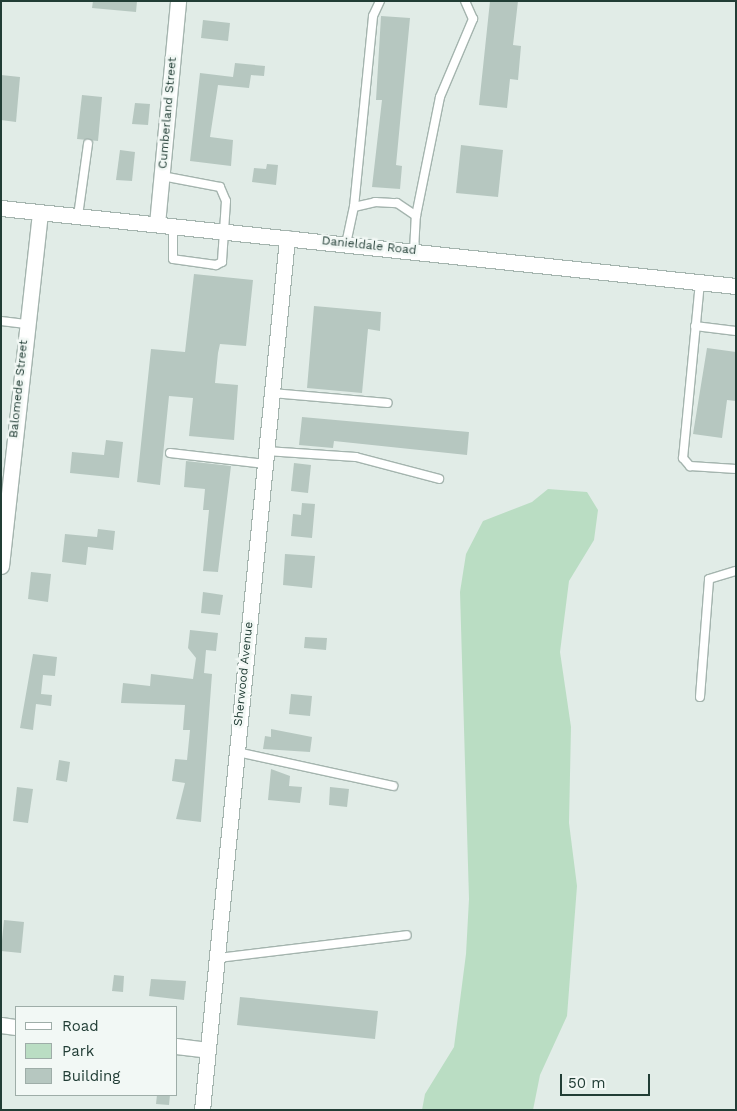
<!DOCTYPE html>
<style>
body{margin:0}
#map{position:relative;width:737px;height:1111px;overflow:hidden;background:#e1ece7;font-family:"Work Sans",sans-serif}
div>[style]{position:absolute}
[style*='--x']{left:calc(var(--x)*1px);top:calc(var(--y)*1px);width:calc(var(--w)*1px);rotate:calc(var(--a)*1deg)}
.green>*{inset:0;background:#baddc3}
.building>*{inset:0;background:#b6c7c0}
.roads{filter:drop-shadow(1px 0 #a4b4ae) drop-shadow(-1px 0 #a4b4ae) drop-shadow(0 1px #a4b4ae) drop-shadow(0 -1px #a4b4ae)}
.lane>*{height:8px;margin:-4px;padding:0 4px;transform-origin:4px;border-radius:4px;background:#fff}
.street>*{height:15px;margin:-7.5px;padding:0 7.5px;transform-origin:7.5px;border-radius:7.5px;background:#fff}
.secondary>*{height:15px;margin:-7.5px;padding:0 7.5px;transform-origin:7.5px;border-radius:7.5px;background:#fff}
span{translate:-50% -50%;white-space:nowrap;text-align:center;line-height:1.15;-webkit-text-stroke:5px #f2f8f5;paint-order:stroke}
.street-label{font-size:12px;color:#213d35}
.frame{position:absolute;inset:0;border:2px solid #213d35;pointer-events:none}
.legend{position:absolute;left:15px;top:1006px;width:162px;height:90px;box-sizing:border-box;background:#f2f8f5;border:1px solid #9eada8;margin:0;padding:6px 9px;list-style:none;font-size:15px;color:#213d35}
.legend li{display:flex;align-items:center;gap:10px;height:25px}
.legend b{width:25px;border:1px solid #9eada8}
.scale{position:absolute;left:560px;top:1074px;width:90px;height:22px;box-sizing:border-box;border:2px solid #213d35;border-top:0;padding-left:6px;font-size:15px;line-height:18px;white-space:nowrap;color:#213d35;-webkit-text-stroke:4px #f2f8f5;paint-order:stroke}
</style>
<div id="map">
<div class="green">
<div style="clip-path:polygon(548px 489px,587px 492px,598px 510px,594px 540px,569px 581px,560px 652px,571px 727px,569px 823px,577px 886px,567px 1016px,540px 1075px,533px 1110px,422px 1110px,425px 1094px,454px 1047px,466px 954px,469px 899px,460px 592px,466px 554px,483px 521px,532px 502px)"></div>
</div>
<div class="building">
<div style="clip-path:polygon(93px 1px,137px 1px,136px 12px,92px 8px)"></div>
<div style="clip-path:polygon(490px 1px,518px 1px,513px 45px,521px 46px,518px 80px,510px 79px,507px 108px,479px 105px)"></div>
<div style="clip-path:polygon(381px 16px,410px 18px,396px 165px,402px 166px,400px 189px,372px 187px,382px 100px,376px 100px)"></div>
<div style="clip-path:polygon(203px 20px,230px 23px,228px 41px,201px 38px)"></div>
<div style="clip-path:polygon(235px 63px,265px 66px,264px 76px,251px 75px,249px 88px,218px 85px,210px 137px,233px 140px,231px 166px,190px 161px,200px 73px,233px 77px)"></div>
<div style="clip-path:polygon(1px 75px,20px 77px,16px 122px,1px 120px)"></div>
<div style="clip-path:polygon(82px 95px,102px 97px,98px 141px,77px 139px)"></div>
<div style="clip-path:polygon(135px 103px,150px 104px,148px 125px,132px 124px)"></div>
<div style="clip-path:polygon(461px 145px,503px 150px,498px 197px,456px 193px)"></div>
<div style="clip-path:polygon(120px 150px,135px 152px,132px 181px,116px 180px)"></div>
<div style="clip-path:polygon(267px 164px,278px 165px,276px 185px,252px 182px,254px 168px,266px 169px)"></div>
<div style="clip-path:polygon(194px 274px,253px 280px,246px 346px,220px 344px,218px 353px,215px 383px,238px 385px,234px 440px,189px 436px,193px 398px,169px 396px,160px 485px,137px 482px,151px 349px,185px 352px)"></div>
<div style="clip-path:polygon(314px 306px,381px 312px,380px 331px,368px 329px,362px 393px,307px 388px)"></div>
<div style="clip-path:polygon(707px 348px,736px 352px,736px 401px,727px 400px,722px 438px,693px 434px)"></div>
<div style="clip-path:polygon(302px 417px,469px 432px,467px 455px,334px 441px,333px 448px,299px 445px)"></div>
<div style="clip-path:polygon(106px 440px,123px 442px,119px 478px,70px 473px,72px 452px,104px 455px)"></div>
<div style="clip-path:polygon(186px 461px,231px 466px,218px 572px,203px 571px,209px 510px,203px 510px,205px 489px,184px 487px)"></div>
<div style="clip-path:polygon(294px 463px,311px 465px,308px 493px,291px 491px)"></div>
<div style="clip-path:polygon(302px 503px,315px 504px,312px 538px,291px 536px,293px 514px,301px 515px)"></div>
<div style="clip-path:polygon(98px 529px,115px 531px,113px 550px,88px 547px,86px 565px,62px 562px,65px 534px,97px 537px)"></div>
<div style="clip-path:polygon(285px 554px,315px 556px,312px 588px,283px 585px)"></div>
<div style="clip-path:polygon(31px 572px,51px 574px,48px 602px,28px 599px)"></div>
<div style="clip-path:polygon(203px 592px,223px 595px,220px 615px,201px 613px)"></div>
<div style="clip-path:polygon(190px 630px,218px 633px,216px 651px,206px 650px,204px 673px,212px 674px,201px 822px,176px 819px,185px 783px,172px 781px,175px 759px,187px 760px,190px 730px,183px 730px,185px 705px,121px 703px,123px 683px,150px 686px,151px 674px,193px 679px,196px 658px,188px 648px)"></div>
<div style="clip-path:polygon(305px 637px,327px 638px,326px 650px,304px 648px)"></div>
<div style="clip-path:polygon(33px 654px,57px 657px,55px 676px,43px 675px,41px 694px,52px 695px,51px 706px,36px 704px,33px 730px,20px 728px)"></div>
<div style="clip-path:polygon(291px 694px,312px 696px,310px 716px,289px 714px)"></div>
<div style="clip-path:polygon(271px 729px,312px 737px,310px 752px,263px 749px,265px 736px,271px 737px)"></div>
<div style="clip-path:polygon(59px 760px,70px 762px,67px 782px,56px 780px)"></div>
<div style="clip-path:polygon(271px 769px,290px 776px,289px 786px,302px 787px,300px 803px,268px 800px)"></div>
<div style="clip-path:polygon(17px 787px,33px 789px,28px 823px,13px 821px)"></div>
<div style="clip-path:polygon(330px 787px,349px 789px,347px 807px,329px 805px)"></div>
<div style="clip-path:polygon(4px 920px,24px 922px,21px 953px,1px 951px)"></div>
<div style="clip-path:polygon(114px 975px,124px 976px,123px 992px,112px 991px)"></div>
<div style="clip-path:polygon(151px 979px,186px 981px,184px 1000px,149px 996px)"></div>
<div style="clip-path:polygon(240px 997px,378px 1011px,375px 1039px,237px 1025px)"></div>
<div style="clip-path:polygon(157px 1095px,170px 1095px,169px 1105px,156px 1104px)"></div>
</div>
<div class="roads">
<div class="lane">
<div style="--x:162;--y:176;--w:59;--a:10.7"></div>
<div style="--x:220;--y:187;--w:15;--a:67"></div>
<div style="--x:226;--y:201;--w:61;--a:93.8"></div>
<div style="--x:222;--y:262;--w:7;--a:153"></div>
<div style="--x:216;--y:265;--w:43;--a:-172.1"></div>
<div style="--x:173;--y:259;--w:33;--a:-90"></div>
<div style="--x:354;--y:207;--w:192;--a:-84.3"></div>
<div style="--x:373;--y:16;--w:17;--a:-65"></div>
<div style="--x:78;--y:216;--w:73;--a:-82.1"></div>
<div style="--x:346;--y:244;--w:38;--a:-78"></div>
<div style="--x:354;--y:207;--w:22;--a:-13"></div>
<div style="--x:375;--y:202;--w:22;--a:3"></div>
<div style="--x:397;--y:203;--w:23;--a:34"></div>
<div style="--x:414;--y:251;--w:35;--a:-87"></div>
<div style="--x:416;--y:216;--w:121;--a:-78.6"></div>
<div style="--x:440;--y:97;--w:85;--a:-67.1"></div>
<div style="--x:473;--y:19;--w:20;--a:-114"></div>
<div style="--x:700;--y:282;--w:177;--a:95.5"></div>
<div style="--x:683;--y:458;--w:11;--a:49"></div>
<div style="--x:690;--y:466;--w:46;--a:3.7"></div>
<div style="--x:1;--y:321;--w:25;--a:7"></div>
<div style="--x:695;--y:326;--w:41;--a:7"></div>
<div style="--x:272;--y:393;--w:116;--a:4.9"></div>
<div style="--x:266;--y:451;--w:90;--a:3.8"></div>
<div style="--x:356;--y:457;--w:86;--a:14.8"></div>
<div style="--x:170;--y:453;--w:96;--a:6.6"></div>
<div style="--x:700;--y:697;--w:118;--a:-85.6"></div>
<div style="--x:709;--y:579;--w:28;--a:-17"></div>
<div style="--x:237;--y:752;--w:160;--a:12.3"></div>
<div style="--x:218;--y:958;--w:190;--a:-6.9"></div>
</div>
<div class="street">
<div style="--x:157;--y:224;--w:224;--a:-84.6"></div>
<div style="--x:1;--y:566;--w:356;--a:-83.7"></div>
<div style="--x:1;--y:1025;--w:15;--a:8"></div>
<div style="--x:176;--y:1046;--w:32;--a:7"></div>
<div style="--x:202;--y:1110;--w:876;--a:-84.43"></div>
</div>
<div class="secondary">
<div style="--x:1;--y:208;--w:739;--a:6.06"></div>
</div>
</div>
<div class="street-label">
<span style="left:168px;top:113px;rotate:-85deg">Cumberland Street</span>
<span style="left:369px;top:246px;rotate:6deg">Danieldale Road</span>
<span style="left:19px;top:389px;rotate:-84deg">Balomede Street</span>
<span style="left:244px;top:674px;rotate:-84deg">Sherwood Avenue</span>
</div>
<div class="frame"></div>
<ul class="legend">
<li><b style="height:6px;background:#fff"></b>Road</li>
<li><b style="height:14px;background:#baddc3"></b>Park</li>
<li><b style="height:14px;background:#b6c7c0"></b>Building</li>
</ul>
<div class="scale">50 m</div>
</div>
